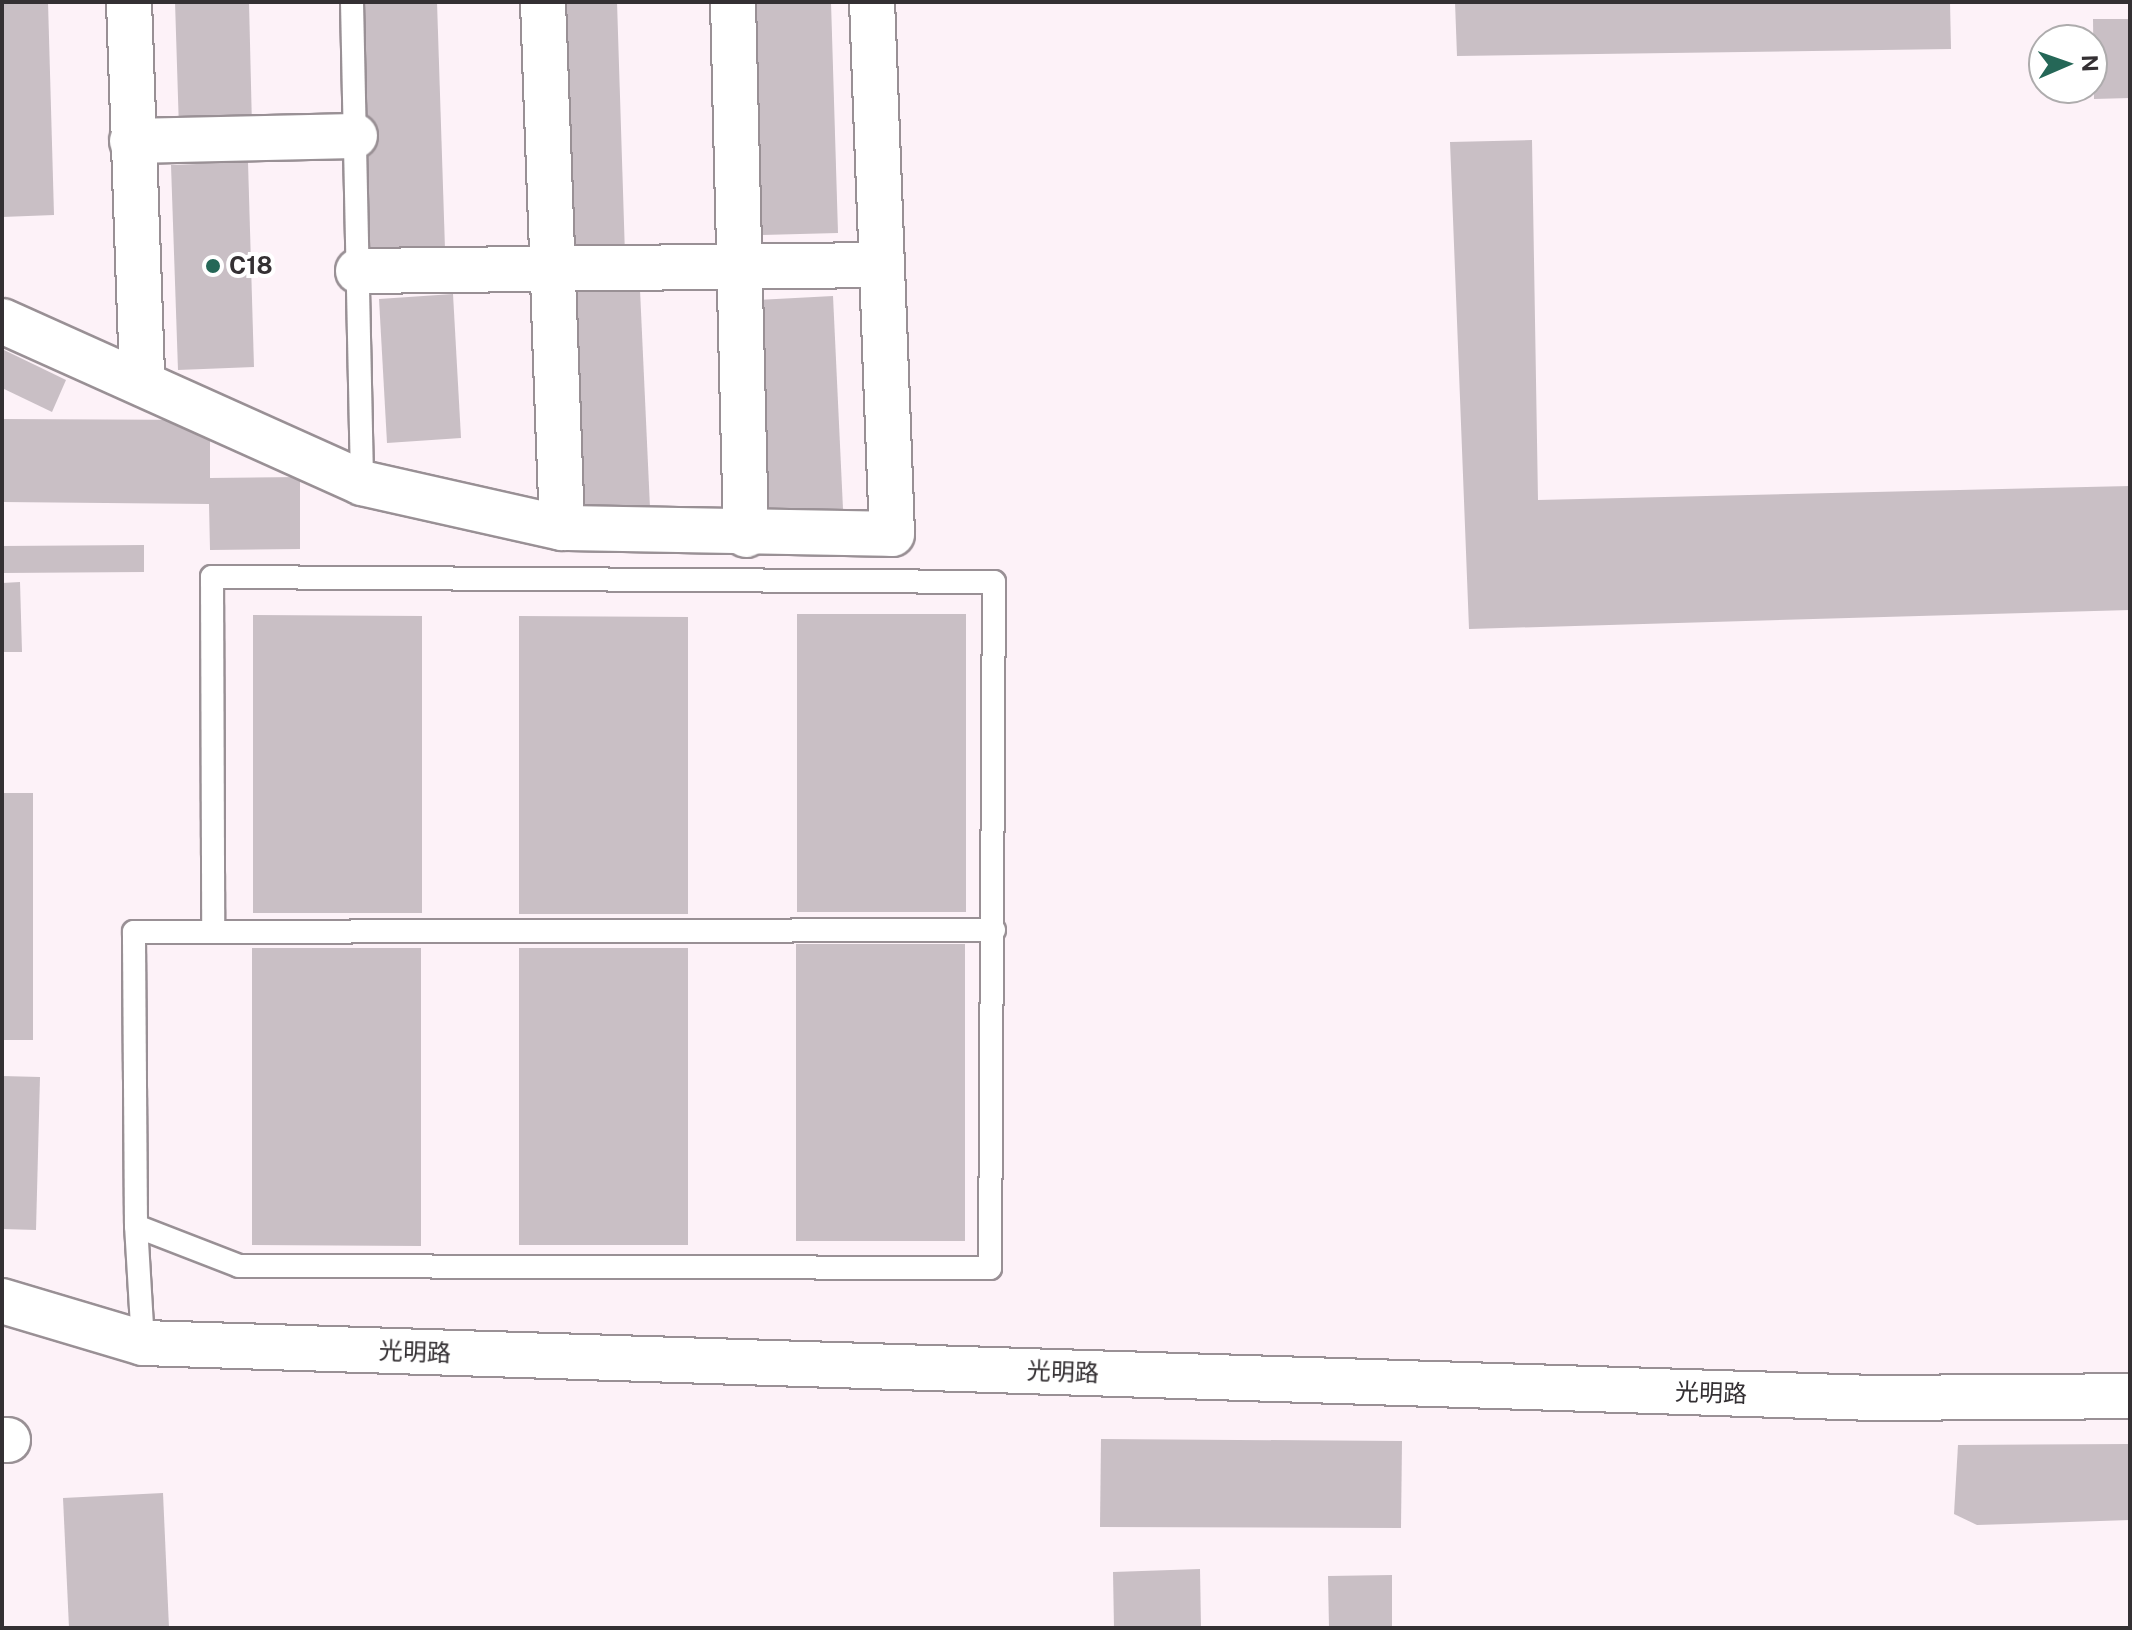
<!DOCTYPE html>
<meta charset="utf-8">
<style>
body{margin:0}
#map{position:relative;width:2132px;height:1630px;overflow:hidden;background:#fdf2f8;font-family:"Public Sans","Noto Sans SC",sans-serif}
div>[style]{position:absolute}
[style*='--x']{left:calc(var(--x)*1px);top:calc(var(--y)*1px);width:calc(var(--w)*1px);rotate:calc(var(--a)*1deg)}
.building>*{inset:0;background:#c9bfc5}
.roads{filter:drop-shadow(2px 0 #999095) drop-shadow(-2px 0 #999095) drop-shadow(0 2px #999095) drop-shadow(0 -2px #999095)}
.lane>*{height:22px;margin:-11px;padding:0 11px;transform-origin:11px;border-radius:11px;background:#fff}
.street>*{height:44px;margin:-22px;padding:0 22px;transform-origin:22px;border-radius:22px;background:#fff}
.secondary>*{height:44px;margin:-22px;padding:0 22px;transform-origin:22px;border-radius:22px;background:#fff}
.dots>*{width:22px;height:22px;translate:-50% -50%;box-sizing:border-box;border:4px solid #fff;border-radius:50%}
span{translate:-50% -50%;white-space:nowrap;text-align:center;line-height:1.15;-webkit-text-stroke:8px #fff;paint-order:stroke}
.poi-label{font-size:24px;color:#343033;font-weight:700}
.left{translate:0 -50%;text-align:left}
.street-label{font-size:24px;color:#343033}
.frame{position:absolute;inset:0;border:4px solid #343033;pointer-events:none}
.north{position:absolute;left:2028px;top:24px;width:80px;height:80px;box-sizing:border-box;background:#fff;border:2px solid #aeacad;border-radius:50%;rotate:88deg;font-size:22px;font-weight:700;line-height:32px;text-align:center;color:#343033}
.north::after{content:'';display:block;margin:auto;width:28px;height:36px;background:#256757;clip-path:polygon(50% 0,100% 100%,50% 72%,0 100%)}
</style>
<div id="map">
<div class="building">
<div style="clip-path:polygon(2px 2px,48px 2px,54px 215px,2px 217px)"></div>
<div style="clip-path:polygon(175px 2px,249px 2px,252px 127px,179px 129px)"></div>
<div style="clip-path:polygon(359px 2px,437px 2px,445px 249px,367px 252px)"></div>
<div style="clip-path:polygon(538px 2px,617px 2px,625px 255px,546px 257px)"></div>
<div style="clip-path:polygon(752px 2px,831px 2px,838px 233px,760px 235px)"></div>
<div style="clip-path:polygon(1455px 2px,1950px 2px,1951px 49px,1457px 56px)"></div>
<div style="clip-path:polygon(2093px 19px,2130px 19px,2130px 98px,2094px 99px)"></div>
<div style="clip-path:polygon(1532px 140px,1538px 500px,2130px 486px,2130px 610px,1469px 629px,1450px 142px)"></div>
<div style="clip-path:polygon(248px 162px,254px 367px,178px 370px,171px 165px)"></div>
<div style="clip-path:polygon(640px 290px,650px 508px,582px 511px,573px 292px)"></div>
<div style="clip-path:polygon(453px 294px,461px 438px,387px 443px,379px 299px)"></div>
<div style="clip-path:polygon(833px 296px,843px 509px,766px 513px,757px 300px)"></div>
<div style="clip-path:polygon(2px 349px,66px 380px,52px 412px,2px 388px)"></div>
<div style="clip-path:polygon(2px 419px,210px 420px,210px 478px,300px 477px,300px 549px,210px 550px,209px 504px,2px 502px)"></div>
<div style="clip-path:polygon(144px 545px,144px 572px,2px 573px,2px 546px)"></div>
<div style="clip-path:polygon(20px 582px,22px 652px,2px 652px,2px 583px)"></div>
<div style="clip-path:polygon(797px 614px,966px 614px,966px 912px,797px 912px)"></div>
<div style="clip-path:polygon(253px 615px,422px 616px,422px 913px,253px 913px)"></div>
<div style="clip-path:polygon(519px 616px,688px 617px,688px 914px,519px 914px)"></div>
<div style="clip-path:polygon(2px 793px,33px 793px,33px 1040px,2px 1040px)"></div>
<div style="clip-path:polygon(796px 944px,965px 944px,965px 1241px,796px 1241px)"></div>
<div style="clip-path:polygon(252px 948px,421px 948px,421px 1246px,252px 1245px)"></div>
<div style="clip-path:polygon(519px 948px,688px 948px,688px 1245px,519px 1245px)"></div>
<div style="clip-path:polygon(2px 1076px,40px 1077px,36px 1230px,2px 1229px)"></div>
<div style="clip-path:polygon(1101px 1439px,1402px 1441px,1401px 1528px,1100px 1527px)"></div>
<div style="clip-path:polygon(2130px 1444px,2130px 1520px,1977px 1525px,1954px 1514px,1958px 1445px)"></div>
<div style="clip-path:polygon(163px 1493px,169px 1628px,69px 1628px,63px 1498px)"></div>
<div style="clip-path:polygon(1200px 1569px,1201px 1628px,1114px 1628px,1113px 1572px)"></div>
<div style="clip-path:polygon(1392px 1575px,1392px 1628px,1329px 1628px,1328px 1576px)"></div>
</div>
<div class="roads">
<div class="lane">
<div style="--x:352;--y:2;--w:481;--a:88.8"></div>
<div style="--x:136;--y:1226;--w:110;--a:21.2"></div>
<div style="--x:239;--y:1266;--w:751;--a:0.15"></div>
<div style="--x:990;--y:1268;--w:686;--a:-89.67"></div>
<div style="--x:994;--y:582;--w:782;--a:-179.63"></div>
<div style="--x:212;--y:577;--w:355;--a:89.8"></div>
<div style="--x:143;--y:1343;--w:117;--a:-93.4"></div>
<div style="--x:136;--y:1226;--w:294;--a:-90.4"></div>
<div style="--x:134;--y:932;--w:860;--a:-0.13"></div>
</div>
<div class="street">
<div style="--x:129;--y:2;--w:380;--a:88"></div>
<div style="--x:543;--y:2;--w:526;--a:87.93"></div>
<div style="--x:733;--y:2;--w:533;--a:88.6"></div>
<div style="--x:132;--y:141;--w:223;--a:-1.3"></div>
<div style="--x:358;--y:271;--w:521;--a:-0.66"></div>
<div style="--x:2;--y:321;--w:395;--a:24.2"></div>
<div style="--x:362;--y:483;--w:205;--a:12.7"></div>
<div style="--x:562;--y:528;--w:330;--a:1"></div>
<div style="--x:892;--y:534;--w:532;--a:-92.15"></div>
<div style="--x:2;--y:1440;--w:6;--a:0"></div>
</div>
<div class="secondary">
<div style="--x:2;--y:1301;--w:147;--a:16.6"></div>
<div style="--x:143;--y:1343;--w:1729;--a:1.82"></div>
<div style="--x:1871;--y:1398;--w:259;--a:-0.4"></div>
</div>
</div>
<div class="dots">
<div style="left:213px;top:266px;background:#256757"></div>
</div>
<div class="poi-label">
<span class="left" style="left:229px;top:266px">C18</span>
</div>
<div class="street-label">
<span style="left:415px;top:1352px;rotate:2deg">光明路</span>
<span style="left:1063px;top:1372px;rotate:2deg">光明路</span>
<span style="left:1711px;top:1393px;rotate:2deg">光明路</span>
</div>
<div class="frame"></div>
<div class="north">N</div>
</div>
